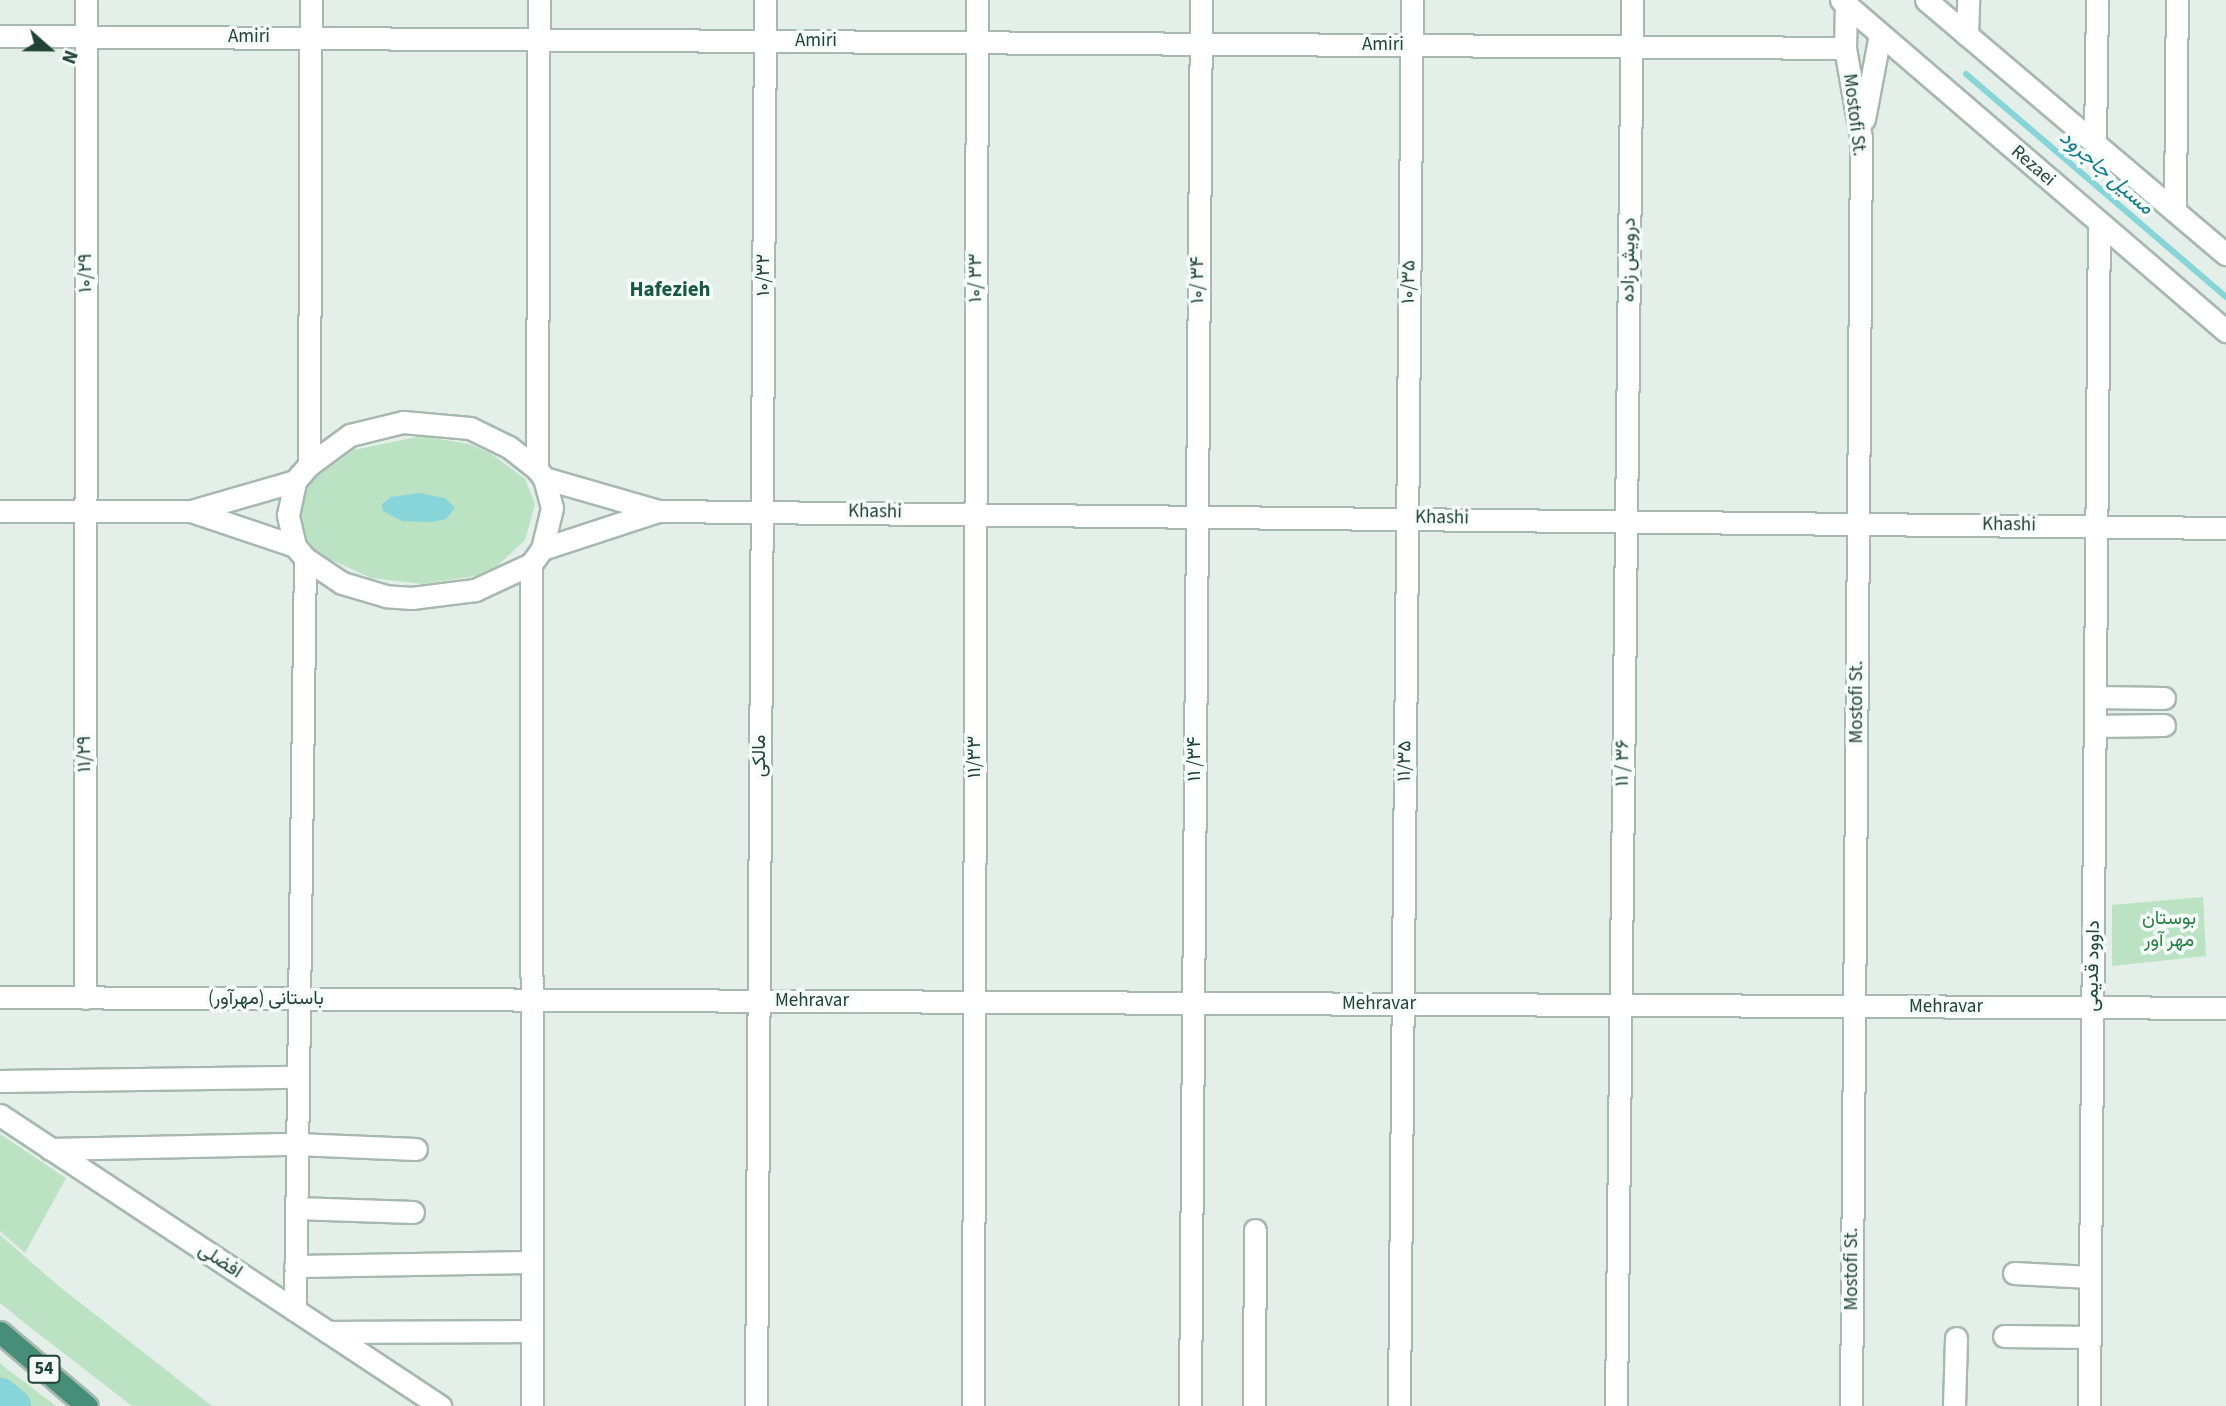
<!DOCTYPE html>
<meta charset="utf-8">
<style>
body{margin:0}
#map{position:relative;width:2226px;height:1406px;overflow:hidden;background:#e4efe9;font-family:"Source Sans 3",Vazirmatn,sans-serif}
div>[style]{position:absolute}
[style*='--x']{left:calc(var(--x)*1px);top:calc(var(--y)*1px);width:calc(var(--w)*1px);rotate:calc(var(--a)*1deg)}
.green>*{inset:0;background:#bbe2c2}
.water>*{inset:0;background:#87d4d9}
.stream>*{height:6px;margin:-3px;padding:0 3px;transform-origin:3px;border-radius:3px;background:#87d4d9}
.river>*{height:37px;margin:-18.5px;padding:0 18.5px;transform-origin:18.5px;border-radius:18.5px;background:#87d4d9}
.roads{filter:drop-shadow(2px 0 #a6b8b0) drop-shadow(-2px 0 #a6b8b0) drop-shadow(0 2px #a6b8b0) drop-shadow(0 -2px #a6b8b0)}
.minor>*{height:21px;margin:-10.5px;padding:0 10.5px;transform-origin:10.5px;border-radius:10.5px;background:#fff}
.secondary>*{height:21px;margin:-10.5px;padding:0 10.5px;transform-origin:10.5px;border-radius:10.5px;background:#fff}
.trunk>*{height:21px;margin:-10.5px;padding:0 10.5px;transform-origin:10.5px;border-radius:10.5px;background:#468e77}
span{translate:-50% -50%;white-space:nowrap;text-align:center;line-height:1.15;-webkit-text-stroke:7px #f5fbf8;paint-order:stroke}
.shield-label span{padding:2px 5px;background:#f5fbf8;border:2px solid;border-radius:5px;-webkit-text-stroke-width:0}
.shield-label{font-size:18px;color:#214337;font-weight:700}
.street-label{font-size:19px;color:#214337}
.park-label{font-size:19px;color:#267f41}
.water-label{font-size:21px;color:#137d87;font-style:italic}
.neighbourhood-label{font-size:21px;color:#1a5844;font-weight:700}
.north{position:absolute;left:14px;top:14px;width:70px;height:70px;-webkit-text-stroke:5px #f5fbf8;paint-order:stroke;rotate:111deg;font-size:19px;font-weight:700;line-height:28px;text-align:center;color:#214337}
.north::after{content:'';display:block;margin:auto;width:24px;height:32px;background:#214337;clip-path:polygon(50% 0,100% 100%,50% 72%,0 100%)}
</style>
<div id="map">
<div class="green">
<div style="clip-path:polygon(421px 436px,469px 444px,490px 453px,525px 479px,535px 504px,525px 540px,496px 567px,475px 576px,423px 584px,371px 578px,319px 554px,304px 535px,301px 521px,301px 499px,311px 481px,354px 450px)"></div>
<div style="clip-path:polygon(2203px 897px,2206px 956px,2112px 966px,2112px 905px)"></div>
<div style="clip-path:polygon(0 1134px,66px 1178px,25px 1253px,0 1231px)"></div>
<div style="clip-path:polygon(0 1235px,60px 1287px,212px 1406px,132px 1406px,35px 1331px,0 1303px)"></div>
<div style="clip-path:polygon(0 1363px,7px 1369px,56px 1406px,0 1406px)"></div>
</div>
<div class="water">
<div style="clip-path:polygon(419px 493px,445px 498px,455px 508px,446px 519px,431px 522px,402px 521px,383px 511px,382px 504px,391px 497px)"></div>
</div>
<div class="stream">
<div style="--x:1966;--y:74;--w:343;--a:40.6"></div>
</div>
<div class="river">
<div style="--x:0;--y:1396;--w:16;--a:40"></div>
</div>
<div class="roads">
<div class="minor">
<div style="--x:1846;--y:4;--w:44;--a:91.3"></div>
<div style="--x:1845;--y:48;--w:91;--a:79.9"></div>
<div style="--x:1861;--y:138;--w:1268;--a:90.45"></div>
<div style="--x:1967;--y:35;--w:35;--a:-88"></div>
<div style="--x:0;--y:36;--w:1845;--a:0.37"></div>
<div style="--x:1864;--y:119;--w:86;--a:-79.3"></div>
<div style="--x:2095;--y:143;--w:143;--a:-89.2"></div>
<div style="--x:2175;--y:211;--w:211;--a:-89.5"></div>
<div style="--x:403;--y:422;--w:67;--a:5.1"></div>
<div style="--x:470;--y:428;--w:43;--a:26"></div>
<div style="--x:509;--y:447;--w:36;--a:38"></div>
<div style="--x:537;--y:469;--w:11;--a:52"></div>
<div style="--x:544;--y:478;--w:31;--a:75"></div>
<div style="--x:552;--y:508;--w:42;--a:103.7"></div>
<div style="--x:542;--y:549;--w:19;--a:126"></div>
<div style="--x:531;--y:564;--w:62;--a:155.1"></div>
<div style="--x:475;--y:590;--w:64;--a:172.8"></div>
<div style="--x:412;--y:598;--w:26;--a:-176"></div>
<div style="--x:386;--y:596;--w:46;--a:-163.5"></div>
<div style="--x:342;--y:583;--w:45;--a:-146"></div>
<div style="--x:305;--y:558;--w:16;--a:-130"></div>
<div style="--x:295;--y:546;--w:32;--a:-103"></div>
<div style="--x:288;--y:515;--w:35;--a:-78"></div>
<div style="--x:295;--y:481;--w:21;--a:-49"></div>
<div style="--x:309;--y:465;--w:51;--a:-36.2"></div>
<div style="--x:350;--y:435;--w:55;--a:-13.8"></div>
<div style="--x:309;--y:465;--w:465;--a:-89.8"></div>
<div style="--x:537;--y:469;--w:469;--a:-89.8"></div>
<div style="--x:544;--y:478;--w:119;--a:16.1"></div>
<div style="--x:658;--y:511;--w:1568;--a:0.62"></div>
<div style="--x:0;--y:511;--w:191;--a:0"></div>
<div style="--x:191;--y:511;--w:110;--a:18.6"></div>
<div style="--x:191;--y:511;--w:108;--a:-16.1"></div>
<div style="--x:542;--y:549;--w:122;--a:-18.1"></div>
<div style="--x:531;--y:564;--w:842;--a:89.93"></div>
<div style="--x:2095;--y:697;--w:69;--a:0.8"></div>
<div style="--x:2095;--y:726;--w:69;--a:-0.8"></div>
<div style="--x:0;--y:997;--w:2226;--a:0.28"></div>
<div style="--x:85;--y:998;--w:998;--a:-89.94"></div>
<div style="--x:0;--y:1081;--w:297;--a:-0.8"></div>
<div style="--x:0;--y:1115;--w:528;--a:33.48"></div>
<div style="--x:50;--y:1149;--w:246;--a:-1.2"></div>
<div style="--x:296;--y:1144;--w:120;--a:2.4"></div>
<div style="--x:296;--y:1208;--w:117;--a:2"></div>
<div style="--x:295;--y:1266;--w:237;--a:-1"></div>
<div style="--x:2014;--y:1273;--w:76;--a:3"></div>
<div style="--x:295;--y:1310;--w:752;--a:-89.24"></div>
<div style="--x:328;--y:1332;--w:204;--a:-0.3"></div>
<div style="--x:2004;--y:1336;--w:86;--a:0.7"></div>
<div style="--x:756;--y:1406;--w:1406;--a:-89.63"></div>
<div style="--x:973;--y:1406;--w:1406;--a:-89.84"></div>
<div style="--x:1190;--y:1406;--w:1406;--a:-89.55"></div>
<div style="--x:1254;--y:1406;--w:176;--a:-89.7"></div>
<div style="--x:1399;--y:1406;--w:1406;--a:-89.47"></div>
<div style="--x:1616;--y:1406;--w:1406;--a:-89.35"></div>
<div style="--x:1954;--y:1406;--w:68;--a:-88.3"></div>
<div style="--x:2089;--y:1406;--w:1182;--a:-89.52"></div>
</div>
<div class="secondary">
<div style="--x:1841;--y:0;--w:508;--a:40.69"></div>
<div style="--x:1926;--y:0;--w:393;--a:40.3"></div>
</div>
<div class="trunk">
<div style="--x:0;--y:1332;--w:114;--a:40.4"></div>
</div>
</div>
<div class="shield-label">
<span style="left:44px;top:1369px">54</span>
</div>
<div class="street-label">
<span style="left:249px;top:37px">Amiri</span>
<span style="left:816px;top:41px">Amiri</span>
<span style="left:1383px;top:45px">Amiri</span>
<span style="left:1854px;top:115px;rotate:83deg">Mostofi St.</span>
<span style="left:2033px;top:166px;rotate:41deg">Rezaei</span>
<span style="left:1629px;top:260px;rotate:-89deg">درویش زاده</span>
<span style="left:86px;top:273px;rotate:-90deg">۱۰/۲۹</span>
<span style="left:764px;top:275px;rotate:-90deg">۱۰/۳۲</span>
<span style="left:976px;top:278px;rotate:-90deg">۱۰/ ۳۳</span>
<span style="left:1198px;top:280px;rotate:-90deg">۱۰/ ۳۴</span>
<span style="left:1409px;top:282px;rotate:-89deg">۱۰/۳۵</span>
<span style="left:875px;top:512px;rotate:1deg">Khashi</span>
<span style="left:1442px;top:518px;rotate:1deg">Khashi</span>
<span style="left:2009px;top:525px;rotate:1deg">Khashi</span>
<span style="left:1857px;top:702px;rotate:-90deg">Mostofi St.</span>
<span style="left:85px;top:754px;rotate:-90deg">۱۱/۲۹</span>
<span style="left:760px;top:756px;rotate:-90deg">مالکی</span>
<span style="left:975px;top:757px;rotate:-90deg">۱۱/۳۳</span>
<span style="left:1195px;top:759px;rotate:-90deg">۱۱ /۳۴</span>
<span style="left:1405px;top:761px;rotate:-89deg">۱۱/۳۵</span>
<span style="left:1623px;top:763px;rotate:-89deg">۱۱ / ۳۶</span>
<span style="left:2093px;top:966px;rotate:-89deg">داوود قدیمی</span>
<span style="left:266px;top:999px">باستانی (مهرآور)</span>
<span style="left:812px;top:1001px">Mehravar</span>
<span style="left:1379px;top:1004px">Mehravar</span>
<span style="left:1946px;top:1007px">Mehravar</span>
<span style="left:220px;top:1261px;rotate:33deg">افضلی</span>
<span style="left:1852px;top:1269px;rotate:-90deg">Mostofi St.</span>
</div>
<div class="park-label">
<span style="left:2169px;top:930px">بوستان<br>مهر آور</span>
</div>
<div class="water-label">
<span style="left:2107px;top:172px;rotate:41deg">مسیل جاجرود</span>
</div>
<div class="neighbourhood-label">
<span style="left:670px;top:289px">Hafezieh</span>
</div>
<div class="north">N</div>
</div>
